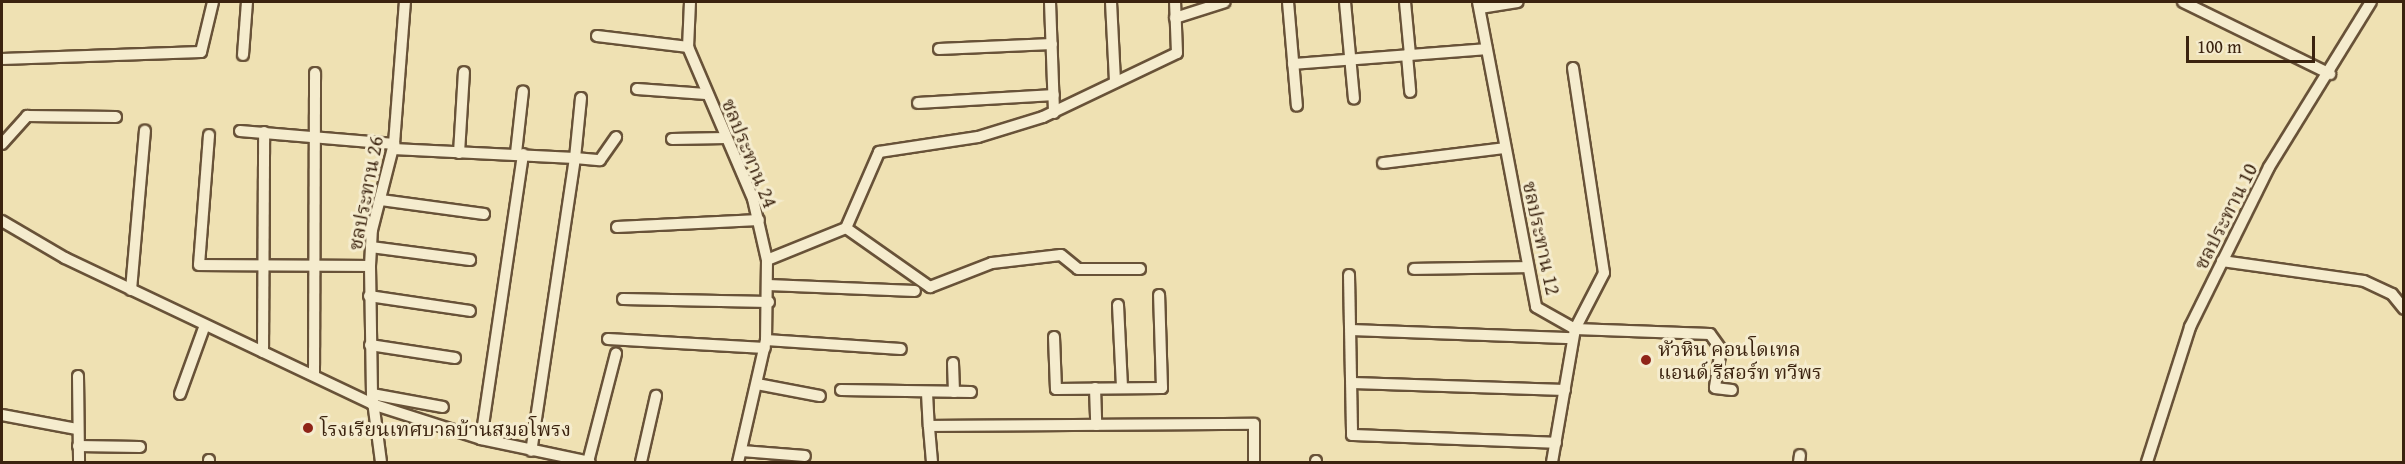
<!DOCTYPE html>
<meta charset="utf-8">
<style>
body{margin:0}
#map{position:relative;width:2405px;height:464px;overflow:hidden;background:#efe1b3;font-family:"Gentium Book Plus","Noto Serif Thai",serif}
div>[style]{position:absolute}
[style*='--x']{left:calc(var(--x)*1px);top:calc(var(--y)*1px);width:calc(var(--w)*1px);rotate:calc(var(--a)*1deg)}
.roads{filter:drop-shadow(2px 0 #685238) drop-shadow(-2px 0 #685238) drop-shadow(0 2px #685238) drop-shadow(0 -2px #685238)}
.minor>*{height:10px;margin:-5px;padding:0 5px;transform-origin:5px;border-radius:5px;background:#f5ecce}
.dots>*{width:16px;height:16px;translate:-50% -50%;box-sizing:border-box;border:3px solid #f5ecce;border-radius:50%}
span{translate:-50% -50%;white-space:nowrap;text-align:center;line-height:1.15;-webkit-text-stroke:6px #f5ecce;paint-order:stroke}
.street-label{font-size:20px;color:#3b230f}
.poi-label{font-size:20px;color:#3b230f}
.left{translate:0 -50%;text-align:left}
.frame{position:absolute;inset:0;border:3px solid #3b230f;pointer-events:none}
.scale{position:absolute;left:2186px;top:36px;width:129px;height:27px;box-sizing:border-box;border:3px solid #3b230f;border-top:0;padding-left:8px;font-size:18px;line-height:21px;white-space:nowrap;color:#3b230f;-webkit-text-stroke:4px #f5ecce;paint-order:stroke}
</style>
<div id="map">
<div class="roads">
<div class="minor">
<div style="--x:690;--y:2;--w:45;--a:92.5"></div>
<div style="--x:688;--y:47;--w:165;--a:66.8"></div>
<div style="--x:753;--y:199;--w:63;--a:77.1"></div>
<div style="--x:767;--y:260;--w:80;--a:90.7"></div>
<div style="--x:766;--y:340;--w:125;--a:102.9"></div>
<div style="--x:1050;--y:2;--w:111;--a:87.9"></div>
<div style="--x:1111;--y:2;--w:80;--a:87.1"></div>
<div style="--x:1288;--y:2;--w:104;--a:85.1"></div>
<div style="--x:1345;--y:2;--w:97;--a:84.7"></div>
<div style="--x:1405;--y:2;--w:53;--a:84.6"></div>
<div style="--x:1478;--y:2;--w:310;--a:79.2"></div>
<div style="--x:1536;--y:307;--w:45;--a:29.4"></div>
<div style="--x:1575;--y:329;--w:135;--a:99.8"></div>
<div style="--x:2183;--y:2;--w:164;--a:26.1"></div>
<div style="--x:1480;--y:8;--w:38;--a:-9"></div>
<div style="--x:1175;--y:18;--w:52;--a:-17.7"></div>
<div style="--x:597;--y:36;--w:92;--a:6.9"></div>
<div style="--x:939;--y:49;--w:113;--a:-2.5"></div>
<div style="--x:243;--y:55;--w:53;--a:-85.7"></div>
<div style="--x:1407;--y:55;--w:37;--a:85"></div>
<div style="--x:2;--y:59;--w:199;--a:-2"></div>
<div style="--x:201;--y:52;--w:51;--a:-76.5"></div>
<div style="--x:1293;--y:64;--w:194;--a:-4.4"></div>
<div style="--x:1573;--y:68;--w:207;--a:81.4"></div>
<div style="--x:1604;--y:273;--w:63;--a:117.4"></div>
<div style="--x:1575;--y:329;--w:135;--a:2.1"></div>
<div style="--x:1710;--y:334;--w:19;--a:54"></div>
<div style="--x:1721;--y:349;--w:39;--a:99"></div>
<div style="--x:1715;--y:388;--w:17;--a:7"></div>
<div style="--x:637;--y:89;--w:69;--a:4.1"></div>
<div style="--x:581;--y:98;--w:60;--a:95.7"></div>
<div style="--x:575;--y:158;--w:25;--a:5"></div>
<div style="--x:600;--y:160;--w:28;--a:-55"></div>
<div style="--x:918;--y:103;--w:136;--a:-3.4"></div>
<div style="--x:240;--y:131;--w:155;--a:4.8"></div>
<div style="--x:209;--y:135;--w:130;--a:94.4"></div>
<div style="--x:199;--y:265;--w:171;--a:0.3"></div>
<div style="--x:672;--y:139;--w:54;--a:-1.1"></div>
<div style="--x:2;--y:144;--w:38;--a:-48"></div>
<div style="--x:27;--y:116;--w:89;--a:0.6"></div>
<div style="--x:393;--y:149;--w:182;--a:2.8"></div>
<div style="--x:575;--y:158;--w:296;--a:98.5"></div>
<div style="--x:459;--y:153;--w:81;--a:-86.5"></div>
<div style="--x:516;--y:153;--w:62;--a:-83.6"></div>
<div style="--x:1383;--y:163;--w:123;--a:-7"></div>
<div style="--x:381;--y:200;--w:104;--a:7.7"></div>
<div style="--x:2;--y:221;--w:73;--a:30.4"></div>
<div style="--x:65;--y:258;--w:340;--a:25.4"></div>
<div style="--x:372;--y:404;--w:114;--a:17.8"></div>
<div style="--x:481;--y:439;--w:111;--a:11.9"></div>
<div style="--x:617;--y:227;--w:142;--a:-2.8"></div>
<div style="--x:846;--y:228;--w:103;--a:35.1"></div>
<div style="--x:930;--y:287;--w:66;--a:-21.2"></div>
<div style="--x:992;--y:263;--w:69;--a:-6.6"></div>
<div style="--x:1061;--y:255;--w:22;--a:39"></div>
<div style="--x:1078;--y:269;--w:62;--a:0"></div>
<div style="--x:371;--y:247;--w:100;--a:7.5"></div>
<div style="--x:767;--y:260;--w:85;--a:-22.1"></div>
<div style="--x:846;--y:228;--w:83;--a:-66.5"></div>
<div style="--x:879;--y:152;--w:100;--a:-8.6"></div>
<div style="--x:978;--y:137;--w:68;--a:-17.1"></div>
<div style="--x:1043;--y:117;--w:148;--a:-25.5"></div>
<div style="--x:1177;--y:53;--w:51;--a:-92.2"></div>
<div style="--x:2222;--y:261;--w:143;--a:8"></div>
<div style="--x:2364;--y:281;--w:31;--a:25"></div>
<div style="--x:2392;--y:294;--w:19;--a:51"></div>
<div style="--x:1414;--y:269;--w:114;--a:-1"></div>
<div style="--x:1349;--y:275;--w:160;--a:88.9"></div>
<div style="--x:1352;--y:435;--w:204;--a:2.2"></div>
<div style="--x:768;--y:285;--w:147;--a:2.3"></div>
<div style="--x:131;--y:290;--w:160;--a:-85"></div>
<div style="--x:369;--y:296;--w:102;--a:8.4"></div>
<div style="--x:623;--y:299;--w:146;--a:1.2"></div>
<div style="--x:1118;--y:305;--w:83;--a:87.2"></div>
<div style="--x:1351;--y:330;--w:222;--a:2.1"></div>
<div style="--x:1054;--y:337;--w:52;--a:87.8"></div>
<div style="--x:1056;--y:389;--w:106;--a:-0.5"></div>
<div style="--x:1162;--y:388;--w:93;--a:-91.8"></div>
<div style="--x:608;--y:339;--w:157;--a:3.3"></div>
<div style="--x:766;--y:340;--w:135;--a:3.8"></div>
<div style="--x:370;--y:345;--w:86;--a:8.7"></div>
<div style="--x:263;--y:352;--w:220;--a:-89.7"></div>
<div style="--x:953;--y:363;--w:29;--a:88"></div>
<div style="--x:314;--y:375;--w:302;--a:-89.8"></div>
<div style="--x:78;--y:376;--w:86;--a:89.3"></div>
<div style="--x:1353;--y:383;--w:212;--a:1.9"></div>
<div style="--x:757;--y:384;--w:64;--a:10.8"></div>
<div style="--x:1095;--y:388;--w:37;--a:88"></div>
<div style="--x:841;--y:390;--w:130;--a:0.9"></div>
<div style="--x:927;--y:393;--w:33;--a:87"></div>
<div style="--x:180;--y:394;--w:73;--a:-70.1"></div>
<div style="--x:372;--y:394;--w:72;--a:10.4"></div>
<div style="--x:2;--y:415;--w:76;--a:10.6"></div>
<div style="--x:481;--y:439;--w:288;--a:-81.6"></div>
<div style="--x:78;--y:446;--w:62;--a:0.9"></div>
<div style="--x:742;--y:451;--w:63;--a:4.5"></div>
<div style="--x:209;--y:460;--w:2;--a:90"></div>
<div style="--x:381;--y:462;--w:69;--a:-97.5"></div>
<div style="--x:372;--y:394;--w:128;--a:-90.9"></div>
<div style="--x:370;--y:266;--w:36;--a:-87"></div>
<div style="--x:372;--y:230;--w:89;--a:-75.7"></div>
<div style="--x:394;--y:144;--w:142;--a:-85.6"></div>
<div style="--x:588;--y:462;--w:112;--a:-75.5"></div>
<div style="--x:641;--y:462;--w:68;--a:-77.2"></div>
<div style="--x:932;--y:462;--w:36;--a:-95"></div>
<div style="--x:929;--y:426;--w:325;--a:-0.4"></div>
<div style="--x:1254;--y:424;--w:38;--a:90"></div>
<div style="--x:1316;--y:462;--w:1;--a:-90"></div>
<div style="--x:1799;--y:462;--w:7;--a:-82"></div>
<div style="--x:2147;--y:462;--w:142;--a:-72.3"></div>
<div style="--x:2190;--y:327;--w:178;--a:-63.7"></div>
<div style="--x:2269;--y:167;--w:194;--a:-58.3"></div>
</div>
</div>
<div class="dots">
<div style="left:1646px;top:360px;background:#8f2418"></div>
<div style="left:308px;top:428px;background:#8f2418"></div>
</div>
<div class="street-label">
<span style="left:750px;top:153px;rotate:68deg">ชลประทาน 24</span>
<span style="left:365px;top:193px;rotate:-79deg">ชลประทาน 26</span>
<span style="left:2225px;top:216px;rotate:-63deg">ชลประทาน 10</span>
<span style="left:1542px;top:238px;rotate:78deg">ชลประทาน 12</span>
</div>
<div class="poi-label">
<span class="left" style="left:1658px;top:360px">หัวหิน คอนโดเทล<br>แอนด์ รีสอร์ท ทวีพร</span>
<span class="left" style="left:320px;top:428px">โรงเรียนเทศบาลบ้านสมอโพรง</span>
</div>
<div class="frame"></div>
<div class="scale">100 m</div>
</div>
